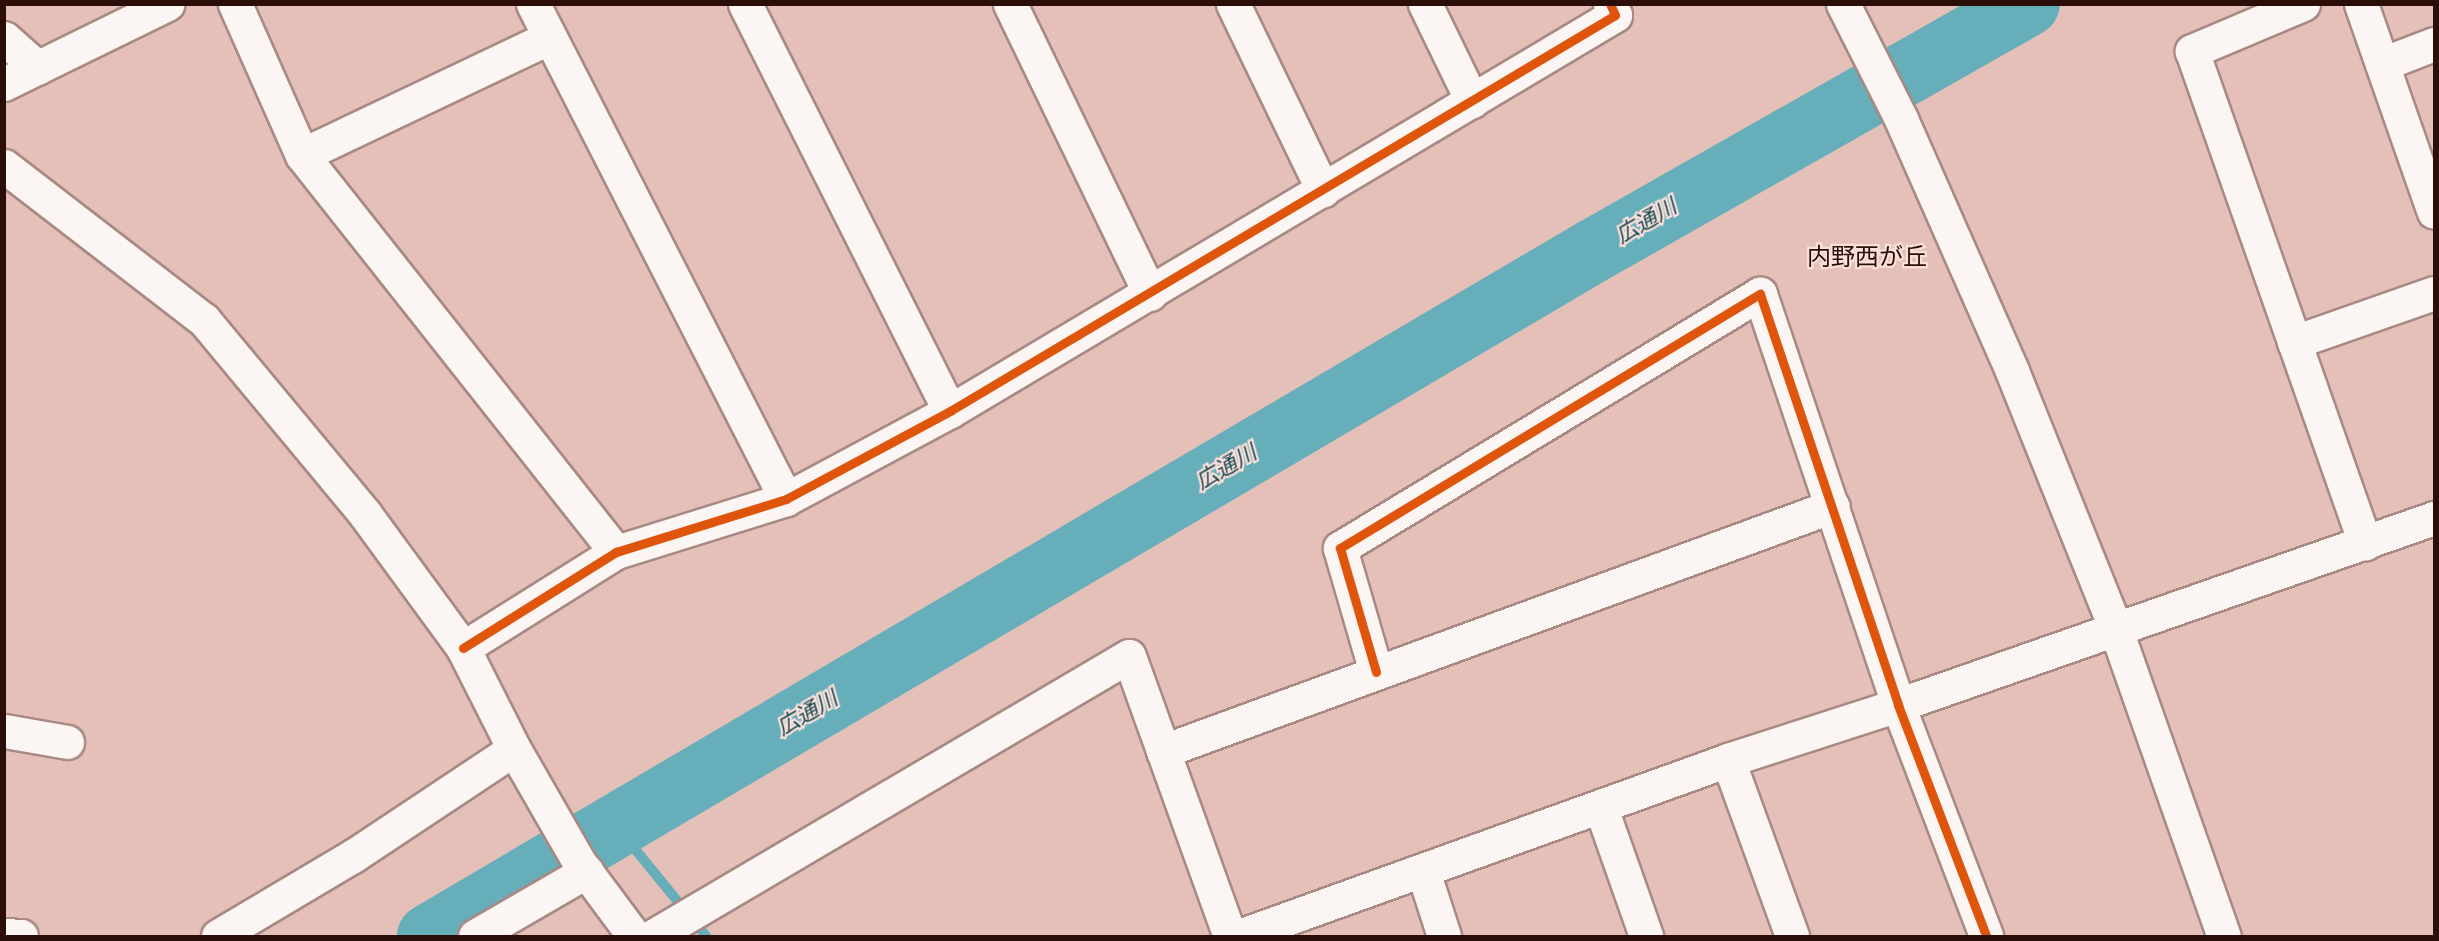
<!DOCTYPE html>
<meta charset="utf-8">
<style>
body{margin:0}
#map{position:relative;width:2439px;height:941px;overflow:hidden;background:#e4c0b8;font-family:"Fira Sans","Noto Sans JP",sans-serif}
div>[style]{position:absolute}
.stream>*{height:10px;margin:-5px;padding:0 5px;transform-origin:5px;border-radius:5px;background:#67aebb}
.river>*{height:64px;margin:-32px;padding:0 32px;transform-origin:32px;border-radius:32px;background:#67aebb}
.roads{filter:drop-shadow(2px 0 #a88a83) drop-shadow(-2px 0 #a88a83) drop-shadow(0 2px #a88a83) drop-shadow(0 -2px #a88a83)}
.minor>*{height:33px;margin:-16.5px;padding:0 16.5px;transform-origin:16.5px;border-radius:16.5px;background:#fbf6f4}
.cycleway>*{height:9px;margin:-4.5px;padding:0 4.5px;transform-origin:4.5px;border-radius:4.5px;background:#df550c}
span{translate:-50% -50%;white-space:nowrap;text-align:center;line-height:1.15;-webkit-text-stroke:4.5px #fbe0da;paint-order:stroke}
.water-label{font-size:22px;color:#194a54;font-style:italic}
.quarter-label{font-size:24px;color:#2c0e08}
.frame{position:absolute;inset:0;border:6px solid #2c0e08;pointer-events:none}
</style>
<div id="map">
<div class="stream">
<div style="left:616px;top:826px;width:142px;rotate:50.7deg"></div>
</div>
<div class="river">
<div style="left:429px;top:936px;width:1351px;rotate:-30.48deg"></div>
<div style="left:1593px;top:251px;width:500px;rotate:-29.59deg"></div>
</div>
<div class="roads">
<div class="minor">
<div style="left:235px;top:4px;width:165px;rotate:66.1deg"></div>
<div style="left:302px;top:155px;width:506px;rotate:51.66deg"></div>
<div style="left:533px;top:4px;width:556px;rotate:62.93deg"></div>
<div style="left:745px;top:4px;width:456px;rotate:63.3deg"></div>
<div style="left:1010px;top:4px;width:322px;rotate:64.2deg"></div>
<div style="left:1233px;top:4px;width:207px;rotate:64.2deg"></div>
<div style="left:1425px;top:4px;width:108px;rotate:64.1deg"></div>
<div style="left:1843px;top:4px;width:129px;rotate:63.2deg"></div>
<div style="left:1901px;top:119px;width:275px;rotate:66.2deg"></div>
<div style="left:2012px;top:371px;width:279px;rotate:68.1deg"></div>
<div style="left:2116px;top:630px;width:324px;rotate:70.6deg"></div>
<div style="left:2303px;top:4px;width:121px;rotate:157.1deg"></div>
<div style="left:2192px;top:51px;width:522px;rotate:70.63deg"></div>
<div style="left:2361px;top:4px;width:220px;rotate:70.7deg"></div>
<div style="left:4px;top:38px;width:45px;rotate:41.4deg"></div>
<div style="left:2382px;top:64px;width:56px;rotate:-21deg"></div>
<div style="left:4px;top:84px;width:182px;rotate:-26.1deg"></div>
<div style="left:302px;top:155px;width:272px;rotate:-25.4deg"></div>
<div style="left:4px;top:166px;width:252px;rotate:37.6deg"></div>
<div style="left:204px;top:320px;width:252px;rotate:50.3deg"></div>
<div style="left:365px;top:514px;width:166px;rotate:53.8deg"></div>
<div style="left:463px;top:648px;width:113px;rotate:63.2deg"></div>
<div style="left:514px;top:749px;width:130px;rotate:60.1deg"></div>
<div style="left:579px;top:862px;width:92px;rotate:53.4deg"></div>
<div style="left:2294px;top:342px;width:148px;rotate:-19.3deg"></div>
<div style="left:463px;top:648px;width:181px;rotate:-32.1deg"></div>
<div style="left:616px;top:552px;width:178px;rotate:-17.3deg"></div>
<div style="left:786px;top:499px;width:186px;rotate:-28.2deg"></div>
<div style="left:950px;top:411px;width:774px;rotate:-30.77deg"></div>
<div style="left:1615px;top:15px;width:12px;rotate:-114deg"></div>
<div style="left:1376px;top:672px;width:129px;rotate:-106.2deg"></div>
<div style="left:1340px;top:548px;width:491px;rotate:-31.2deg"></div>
<div style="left:1760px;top:294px;width:434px;rotate:71.4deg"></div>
<div style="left:1898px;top:705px;width:247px;rotate:69.1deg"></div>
<div style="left:4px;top:731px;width:64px;rotate:9.9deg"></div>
<div style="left:1163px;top:751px;width:713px;rotate:-20.09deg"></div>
<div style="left:1728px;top:760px;width:187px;rotate:70deg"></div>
<div style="left:1601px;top:808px;width:136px;rotate:70.6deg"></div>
<div style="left:1423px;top:871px;width:68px;rotate:72.1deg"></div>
<div style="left:4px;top:935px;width:17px;rotate:3deg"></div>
<div style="left:218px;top:936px;width:157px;rotate:-30.7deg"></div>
<div style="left:353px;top:856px;width:193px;rotate:-33.6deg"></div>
<div style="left:475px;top:936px;width:129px;rotate:-30.1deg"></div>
<div style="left:653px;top:936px;width:552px;rotate:-30.47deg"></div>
<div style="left:1129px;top:656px;width:298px;rotate:70.2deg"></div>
<div style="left:1239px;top:936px;width:520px;rotate:-19.79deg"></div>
<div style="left:1728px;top:760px;width:179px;rotate:-17.9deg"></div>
<div style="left:1898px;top:705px;width:568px;rotate:-19.23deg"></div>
</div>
</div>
<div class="cycleway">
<div style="left:463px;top:648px;width:181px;rotate:-32.1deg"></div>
<div style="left:616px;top:552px;width:178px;rotate:-17.3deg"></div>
<div style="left:786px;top:499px;width:186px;rotate:-28.2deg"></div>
<div style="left:950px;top:411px;width:774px;rotate:-30.77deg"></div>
<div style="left:1615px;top:15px;width:12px;rotate:-114deg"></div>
<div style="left:1376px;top:672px;width:129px;rotate:-106.2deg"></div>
<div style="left:1340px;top:548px;width:491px;rotate:-31.2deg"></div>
<div style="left:1760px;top:294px;width:434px;rotate:71.4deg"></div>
<div style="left:1898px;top:705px;width:247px;rotate:69.1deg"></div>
</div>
<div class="water-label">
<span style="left:1646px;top:221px;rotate:-30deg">広通川</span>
<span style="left:1226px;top:467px;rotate:-30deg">広通川</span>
<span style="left:807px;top:713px;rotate:-30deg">広通川</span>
</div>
<div class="quarter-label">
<span style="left:1867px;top:258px">内野西が丘</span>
</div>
<div class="frame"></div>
</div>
